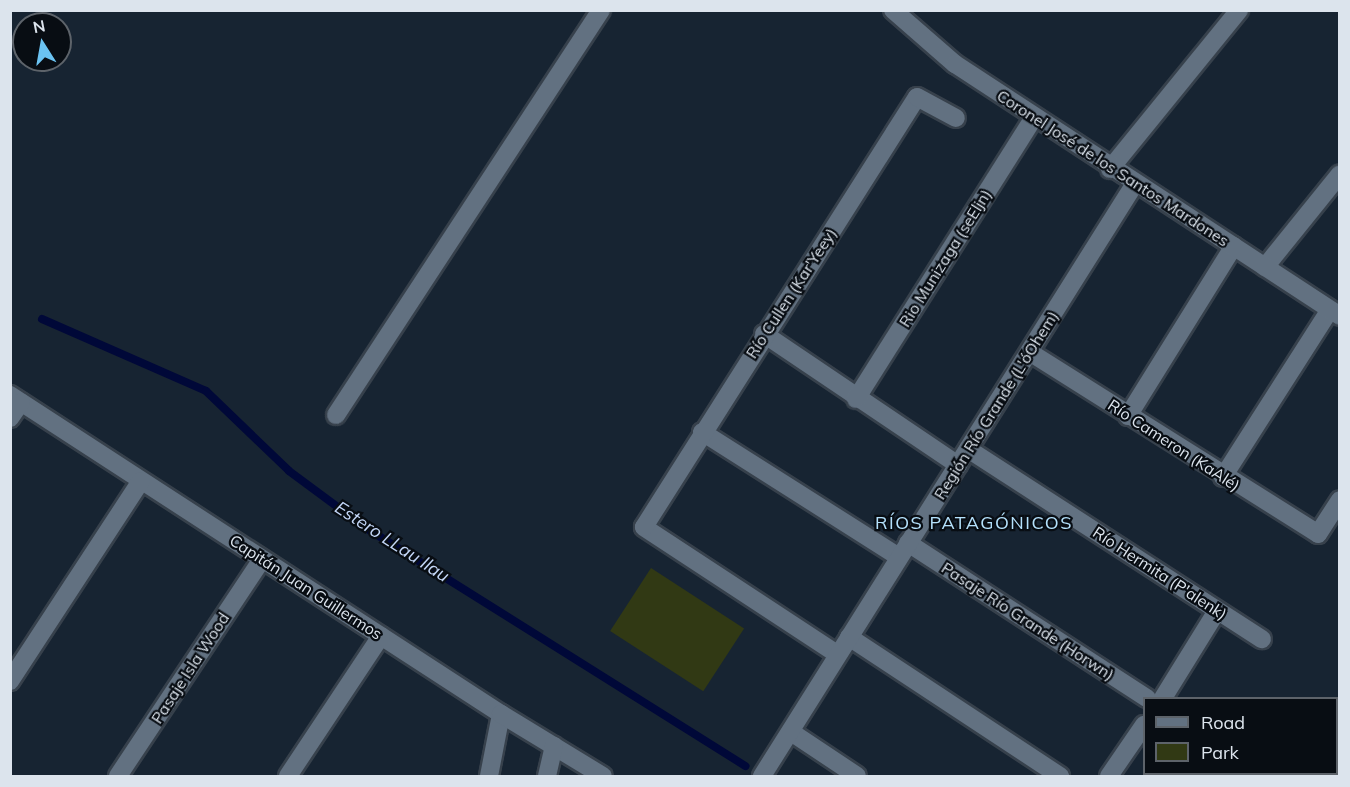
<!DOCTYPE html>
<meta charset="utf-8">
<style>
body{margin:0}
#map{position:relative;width:1350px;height:787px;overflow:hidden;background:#172432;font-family:Mulish,sans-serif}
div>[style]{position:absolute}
.green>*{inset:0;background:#313914;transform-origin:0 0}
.stream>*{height:8px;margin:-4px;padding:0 4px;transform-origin:4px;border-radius:4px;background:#000838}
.roads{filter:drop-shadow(2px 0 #37414c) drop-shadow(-2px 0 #37414c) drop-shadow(0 2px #37414c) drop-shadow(0 -2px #37414c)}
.minor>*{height:18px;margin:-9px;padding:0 9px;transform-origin:9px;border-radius:9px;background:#627181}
.tertiary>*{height:18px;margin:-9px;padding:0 9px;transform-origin:9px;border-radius:9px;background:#627181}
span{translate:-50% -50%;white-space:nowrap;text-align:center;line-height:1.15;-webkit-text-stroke:4.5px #080d13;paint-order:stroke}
.street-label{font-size:16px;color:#dce4ed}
.neighbourhood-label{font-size:18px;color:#b5e2fd;letter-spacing:1.5px}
.water-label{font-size:18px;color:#c4d7f8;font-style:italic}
.frame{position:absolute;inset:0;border:12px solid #dce4ed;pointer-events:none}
.legend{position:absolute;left:1143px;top:697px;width:195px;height:78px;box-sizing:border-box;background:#080d13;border:2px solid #5d636a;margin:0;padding:8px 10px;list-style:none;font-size:18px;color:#dce4ed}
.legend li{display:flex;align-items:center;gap:12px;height:30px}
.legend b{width:30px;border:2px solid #5d636a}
.north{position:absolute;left:12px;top:12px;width:60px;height:60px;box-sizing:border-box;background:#080d13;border:2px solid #5d636a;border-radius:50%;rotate:349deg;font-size:16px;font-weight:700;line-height:24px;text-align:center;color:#dce4ed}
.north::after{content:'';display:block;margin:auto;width:21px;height:27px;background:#6bc3f2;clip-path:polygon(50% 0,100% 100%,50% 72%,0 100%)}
</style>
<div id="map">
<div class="green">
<div style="left:651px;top:568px;width:111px;height:75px;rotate:33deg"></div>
</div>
<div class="stream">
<div style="left:42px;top:319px;width:179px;rotate:23.7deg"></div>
<div style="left:206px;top:391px;width:115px;rotate:43.9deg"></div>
<div style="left:289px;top:471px;width:96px;rotate:36.5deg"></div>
<div style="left:366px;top:528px;width:448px;rotate:32.1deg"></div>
<div style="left:1339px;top:776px;width:1px"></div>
</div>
<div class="roads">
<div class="minor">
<div style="left:1110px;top:169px;width:205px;rotate:-50.9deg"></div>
<div style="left:1265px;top:267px;width:119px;rotate:-51.1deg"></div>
<div style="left:764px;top:334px;width:234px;rotate:34deg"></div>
<div style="left:1031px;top:353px;width:339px;rotate:32.2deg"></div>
<div style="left:1318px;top:534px;width:40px;rotate:-57.1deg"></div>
<div style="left:10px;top:395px;width:586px;rotate:33.01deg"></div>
<div style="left:856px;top:399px;width:333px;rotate:-57.7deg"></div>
<div style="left:336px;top:415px;width:484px;rotate:-56.8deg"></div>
<div style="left:1128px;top:416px;width:200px;rotate:-58.1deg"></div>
<div style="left:10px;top:418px;width:19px;rotate:-55deg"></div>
<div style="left:702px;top:432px;width:233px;rotate:32.4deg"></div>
<div style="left:968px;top:449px;width:350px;rotate:32.9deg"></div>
<div style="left:1223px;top:477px;width:198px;rotate:-57.4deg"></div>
<div style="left:908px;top:543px;width:285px;rotate:33deg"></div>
<div style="left:849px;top:637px;width:253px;rotate:33.4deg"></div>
<div style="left:837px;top:654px;width:231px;rotate:-146.7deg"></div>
<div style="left:644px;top:527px;width:509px;rotate:-57.59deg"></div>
<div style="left:917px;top:97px;width:44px;rotate:28.3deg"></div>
<div style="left:10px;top:681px;width:239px;rotate:-56.8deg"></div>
<div style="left:1163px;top:698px;width:102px;rotate:-58.2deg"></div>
<div style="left:791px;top:732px;width:79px;rotate:33.7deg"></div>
<div style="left:118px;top:776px;width:260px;rotate:-56.4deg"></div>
<div style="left:288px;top:776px;width:168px;rotate:-56.4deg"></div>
<div style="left:762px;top:776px;width:698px;rotate:-57.81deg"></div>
<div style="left:1109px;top:776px;width:62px;rotate:-55.5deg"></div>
</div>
<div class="tertiary">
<div style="left:893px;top:10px;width:82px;rotate:41.1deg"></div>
<div style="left:955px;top:64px;width:460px;rotate:33.2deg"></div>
<div style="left:489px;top:776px;width:63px;rotate:-79deg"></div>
<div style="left:501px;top:714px;width:119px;rotate:31.3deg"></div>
<div style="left:547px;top:776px;width:31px;rotate:-77deg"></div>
</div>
</div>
<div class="street-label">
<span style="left:1113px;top:168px;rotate:33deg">Coronel José de los Santos Mardones</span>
<span style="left:945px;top:258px;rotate:-58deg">Rio Munizaga (seEljn)</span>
<span style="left:791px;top:293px;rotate:-57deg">Río Cullen (Kar'Yeey)</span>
<span style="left:996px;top:405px;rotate:-58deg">Región Río Grande (L'óOhem)</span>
<span style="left:1174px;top:445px;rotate:33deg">Río Cameron (KaAlé)</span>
<span style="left:1160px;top:573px;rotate:33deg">Río Hermita (P'alenk)</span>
<span style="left:306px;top:587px;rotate:33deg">Capitán Juan Guillermos</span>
<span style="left:1028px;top:621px;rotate:33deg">Pasaje Río Grande (Horwn)</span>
<span style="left:190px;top:668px;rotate:-57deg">Pasaje Isla Wood</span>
</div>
<div class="neighbourhood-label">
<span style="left:974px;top:523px">RÍOS PATAGÓNICOS</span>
</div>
<div class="water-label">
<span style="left:392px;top:542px;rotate:33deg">Estero LLau llau</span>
</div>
<div class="frame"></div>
<ul class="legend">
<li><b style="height:8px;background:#627181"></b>Road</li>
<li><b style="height:16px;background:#313914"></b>Park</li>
</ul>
<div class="north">N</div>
</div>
